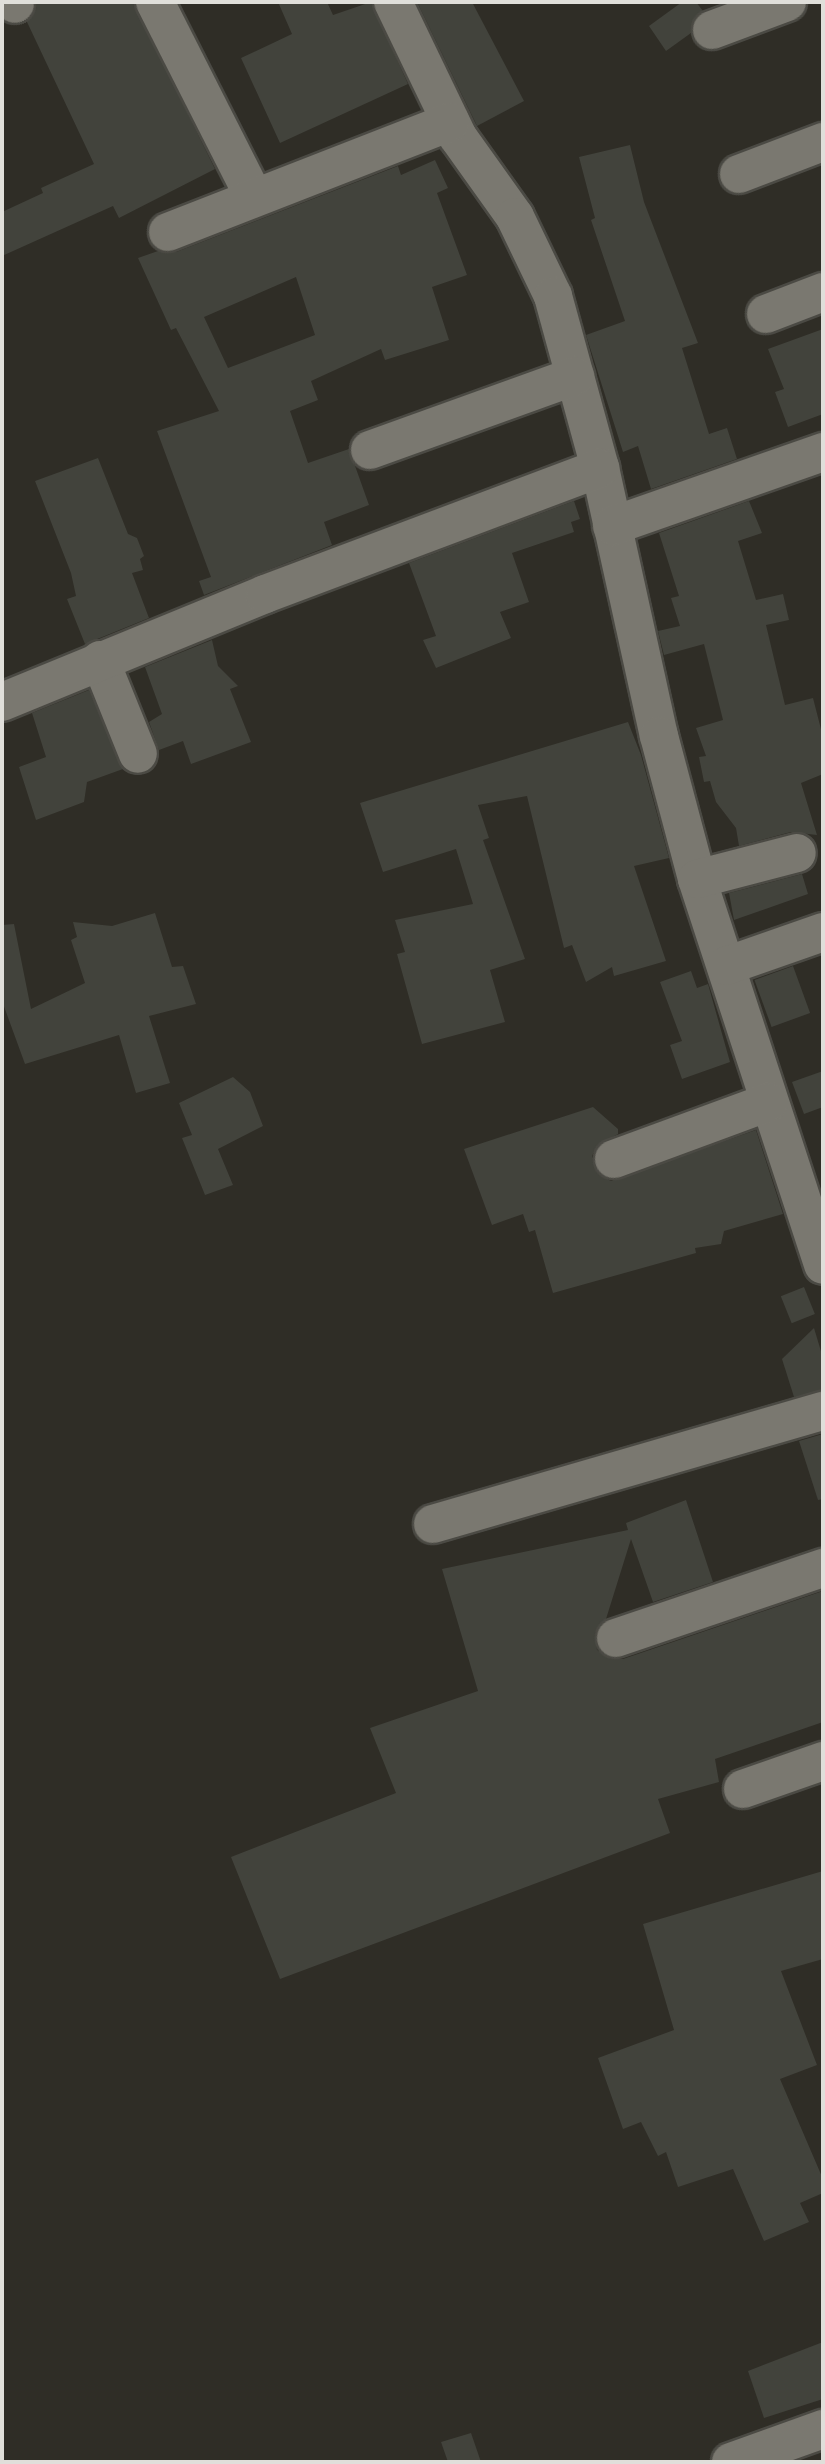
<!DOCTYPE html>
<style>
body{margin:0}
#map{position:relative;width:825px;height:2464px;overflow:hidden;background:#2f2d26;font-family:Poppins,sans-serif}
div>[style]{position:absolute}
.building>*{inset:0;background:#42433c;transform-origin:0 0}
.roads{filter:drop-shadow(2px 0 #4b4a44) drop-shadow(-2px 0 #4b4a44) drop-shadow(0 2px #4b4a44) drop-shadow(0 -2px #4b4a44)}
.minor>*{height:38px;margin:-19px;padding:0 19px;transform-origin:19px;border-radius:19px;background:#7a7870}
span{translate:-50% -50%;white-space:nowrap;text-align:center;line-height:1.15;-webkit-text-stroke:5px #25231c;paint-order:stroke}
.frame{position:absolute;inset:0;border:4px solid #e0dfda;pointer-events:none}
</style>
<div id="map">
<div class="building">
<div style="clip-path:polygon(36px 2px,133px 2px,215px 169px,119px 218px,113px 206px,2px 256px,2px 212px,43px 193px,41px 188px,94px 164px,27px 22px)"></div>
<div style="clip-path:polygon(278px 2px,327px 2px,333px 15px,371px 2px,408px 84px,280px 143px,241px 58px,292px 34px)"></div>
<div style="clip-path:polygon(417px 2px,472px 2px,524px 101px,477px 126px)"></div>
<div style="clip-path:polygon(682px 2px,696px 2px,703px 11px,695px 17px,691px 33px,666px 51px,649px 26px)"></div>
<div style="clip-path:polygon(630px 145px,644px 202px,698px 343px,682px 348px,709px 434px,727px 428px,737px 459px,651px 489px,638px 446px,623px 452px,586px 335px,625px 321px,591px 220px,595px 218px,579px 157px)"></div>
<div style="clip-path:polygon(evenodd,435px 160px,448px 188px,437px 193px,467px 275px,432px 287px,449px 340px,385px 360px,381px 349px,311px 381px,318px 400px,290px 411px,308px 463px,349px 449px,369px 505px,324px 522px,332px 545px,204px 595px,199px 581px,211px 577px,157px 431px,219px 411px,176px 328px,171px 330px,138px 258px,158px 251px,176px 252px,398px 166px,401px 175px,435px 160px,296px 277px,315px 335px,228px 368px,204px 317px,296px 277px)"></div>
<div style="clip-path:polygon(823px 329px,823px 414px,788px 427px,775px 392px,784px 389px,768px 349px)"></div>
<div style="clip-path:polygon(98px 458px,128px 534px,137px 538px,144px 556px,140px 559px,143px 570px,132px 573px,149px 618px,85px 644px,67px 599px,76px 596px,71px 573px,35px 481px)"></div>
<div style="clip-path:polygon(574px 501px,580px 519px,571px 522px,574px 532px,512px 553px,529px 602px,500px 612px,511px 638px,436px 668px,423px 640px,436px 636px,409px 563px)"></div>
<div style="clip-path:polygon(749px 501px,762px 533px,738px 541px,756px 600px,783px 594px,789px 620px,766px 625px,785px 705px,813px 698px,823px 737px,823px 774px,801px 783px,817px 835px,791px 832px,739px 846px,736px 828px,716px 802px,710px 781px,704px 782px,699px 757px,706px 756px,696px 728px,723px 720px,704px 644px,664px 655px,658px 631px,680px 626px,671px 598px,679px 596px,659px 533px)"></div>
<div style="clip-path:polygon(212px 640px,218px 666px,238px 686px,230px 689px,251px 742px,191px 764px,183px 741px,159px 750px,149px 722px,162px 714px,145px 667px)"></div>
<div style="clip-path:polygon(89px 690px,123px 769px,87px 782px,84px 802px,36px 820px,19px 767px,46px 757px,32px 713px)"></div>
<div style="clip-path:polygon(628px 722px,641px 755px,669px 858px,634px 866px,666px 961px,614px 976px,612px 967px,586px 982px,572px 945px,564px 948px,527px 796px,478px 805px,489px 838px,483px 840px,525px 959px,490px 970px,505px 1022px,422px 1044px,397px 954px,405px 952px,395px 920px,473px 904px,456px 849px,383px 872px,360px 803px)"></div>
<div style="clip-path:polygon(802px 874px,808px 894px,734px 920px,729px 893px)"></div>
<div style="clip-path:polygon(155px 913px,172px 967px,183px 966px,196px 1004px,149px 1016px,170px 1083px,136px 1093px,119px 1035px,25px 1064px,2px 1001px,2px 925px,14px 924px,31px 1009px,85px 983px,71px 940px,77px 937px,73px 922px,112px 926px)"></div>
<div style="left:793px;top:966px;width:50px;height:41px;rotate:70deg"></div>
<div style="clip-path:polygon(691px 971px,697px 988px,708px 984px,730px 1062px,682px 1079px,670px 1045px,682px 1041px,660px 982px)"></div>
<div style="clip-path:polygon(823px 1071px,823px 1107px,804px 1114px,792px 1082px)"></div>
<div style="clip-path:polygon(233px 1077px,250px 1092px,263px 1126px,218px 1149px,233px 1185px,205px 1195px,182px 1138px,192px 1135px,179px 1103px)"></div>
<div style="clip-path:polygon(593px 1107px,618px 1129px,618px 1134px,598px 1145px,592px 1156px,600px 1175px,611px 1181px,756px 1130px,783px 1214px,724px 1231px,721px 1244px,695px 1248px,696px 1253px,553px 1293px,535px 1230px,529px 1232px,523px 1214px,492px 1225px,464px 1149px)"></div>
<div style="left:804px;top:1287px;width:29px;height:25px;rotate:68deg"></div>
<div style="clip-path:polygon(814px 1328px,823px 1358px,823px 1390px,794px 1397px,782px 1359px)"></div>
<div style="clip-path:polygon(823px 1434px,823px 1499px,818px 1500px,799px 1441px)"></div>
<div style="clip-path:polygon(686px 1500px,713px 1582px,653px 1602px,631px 1539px,606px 1619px,595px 1633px,597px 1650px,611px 1659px,623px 1659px,823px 1591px,823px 1722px,715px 1759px,719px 1782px,658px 1799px,670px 1833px,280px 1979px,231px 1857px,396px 1793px,370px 1728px,478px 1691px,442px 1569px,628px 1530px,626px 1523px)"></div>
<div style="clip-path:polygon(823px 1871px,823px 1959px,781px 1971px,817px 2065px,780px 2079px,823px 2179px,823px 2193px,800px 2203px,809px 2222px,764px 2241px,733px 2169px,678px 2187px,666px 2152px,658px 2156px,641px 2122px,623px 2129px,598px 2058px,674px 2030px,643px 1924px)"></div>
<div style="clip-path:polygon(823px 2342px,823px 2399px,764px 2418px,748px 2371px)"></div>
<div style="clip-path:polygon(471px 2433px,481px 2462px,448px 2462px,441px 2442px)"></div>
</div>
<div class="roads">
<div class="minor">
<div style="left:14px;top:2px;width:2px;rotate:63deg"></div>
<div style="left:155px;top:2px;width:219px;rotate:63.1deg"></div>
<div style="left:393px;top:2px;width:150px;rotate:64.3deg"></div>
<div style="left:458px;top:137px;width:98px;rotate:54.5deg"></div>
<div style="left:515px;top:217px;width:88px;rotate:64.3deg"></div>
<div style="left:553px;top:296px;width:178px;rotate:74.7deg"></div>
<div style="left:600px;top:468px;width:274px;rotate:77.6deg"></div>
<div style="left:659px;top:736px;width:148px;rotate:75.1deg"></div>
<div style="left:697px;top:879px;width:406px;rotate:71.9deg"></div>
<div style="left:712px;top:30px;width:80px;rotate:-20.5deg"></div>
<div style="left:739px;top:174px;width:90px;rotate:-20.9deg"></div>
<div style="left:168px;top:232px;width:303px;rotate:-21.3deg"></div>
<div style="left:766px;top:314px;width:61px;rotate:-21.1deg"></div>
<div style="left:370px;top:450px;width:218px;rotate:-19.8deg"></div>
<div style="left:612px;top:526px;width:224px;rotate:-19.3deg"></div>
<div style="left:100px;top:660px;width:101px;rotate:68deg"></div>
<div style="left:2px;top:702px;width:284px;rotate:-22.3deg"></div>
<div style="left:265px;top:594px;width:358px;rotate:-20.6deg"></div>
<div style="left:697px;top:879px;width:103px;rotate:-14.6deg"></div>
<div style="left:726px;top:966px;width:103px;rotate:-19.3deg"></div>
<div style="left:614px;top:1159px;width:165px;rotate:-20.2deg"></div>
<div style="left:433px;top:1524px;width:406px;rotate:-16.2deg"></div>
<div style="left:616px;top:1638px;width:219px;rotate:-18.7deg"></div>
<div style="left:743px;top:1789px;width:85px;rotate:-19.3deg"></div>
<div style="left:731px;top:2462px;width:98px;rotate:-19.7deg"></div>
</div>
</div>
<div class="frame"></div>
</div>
